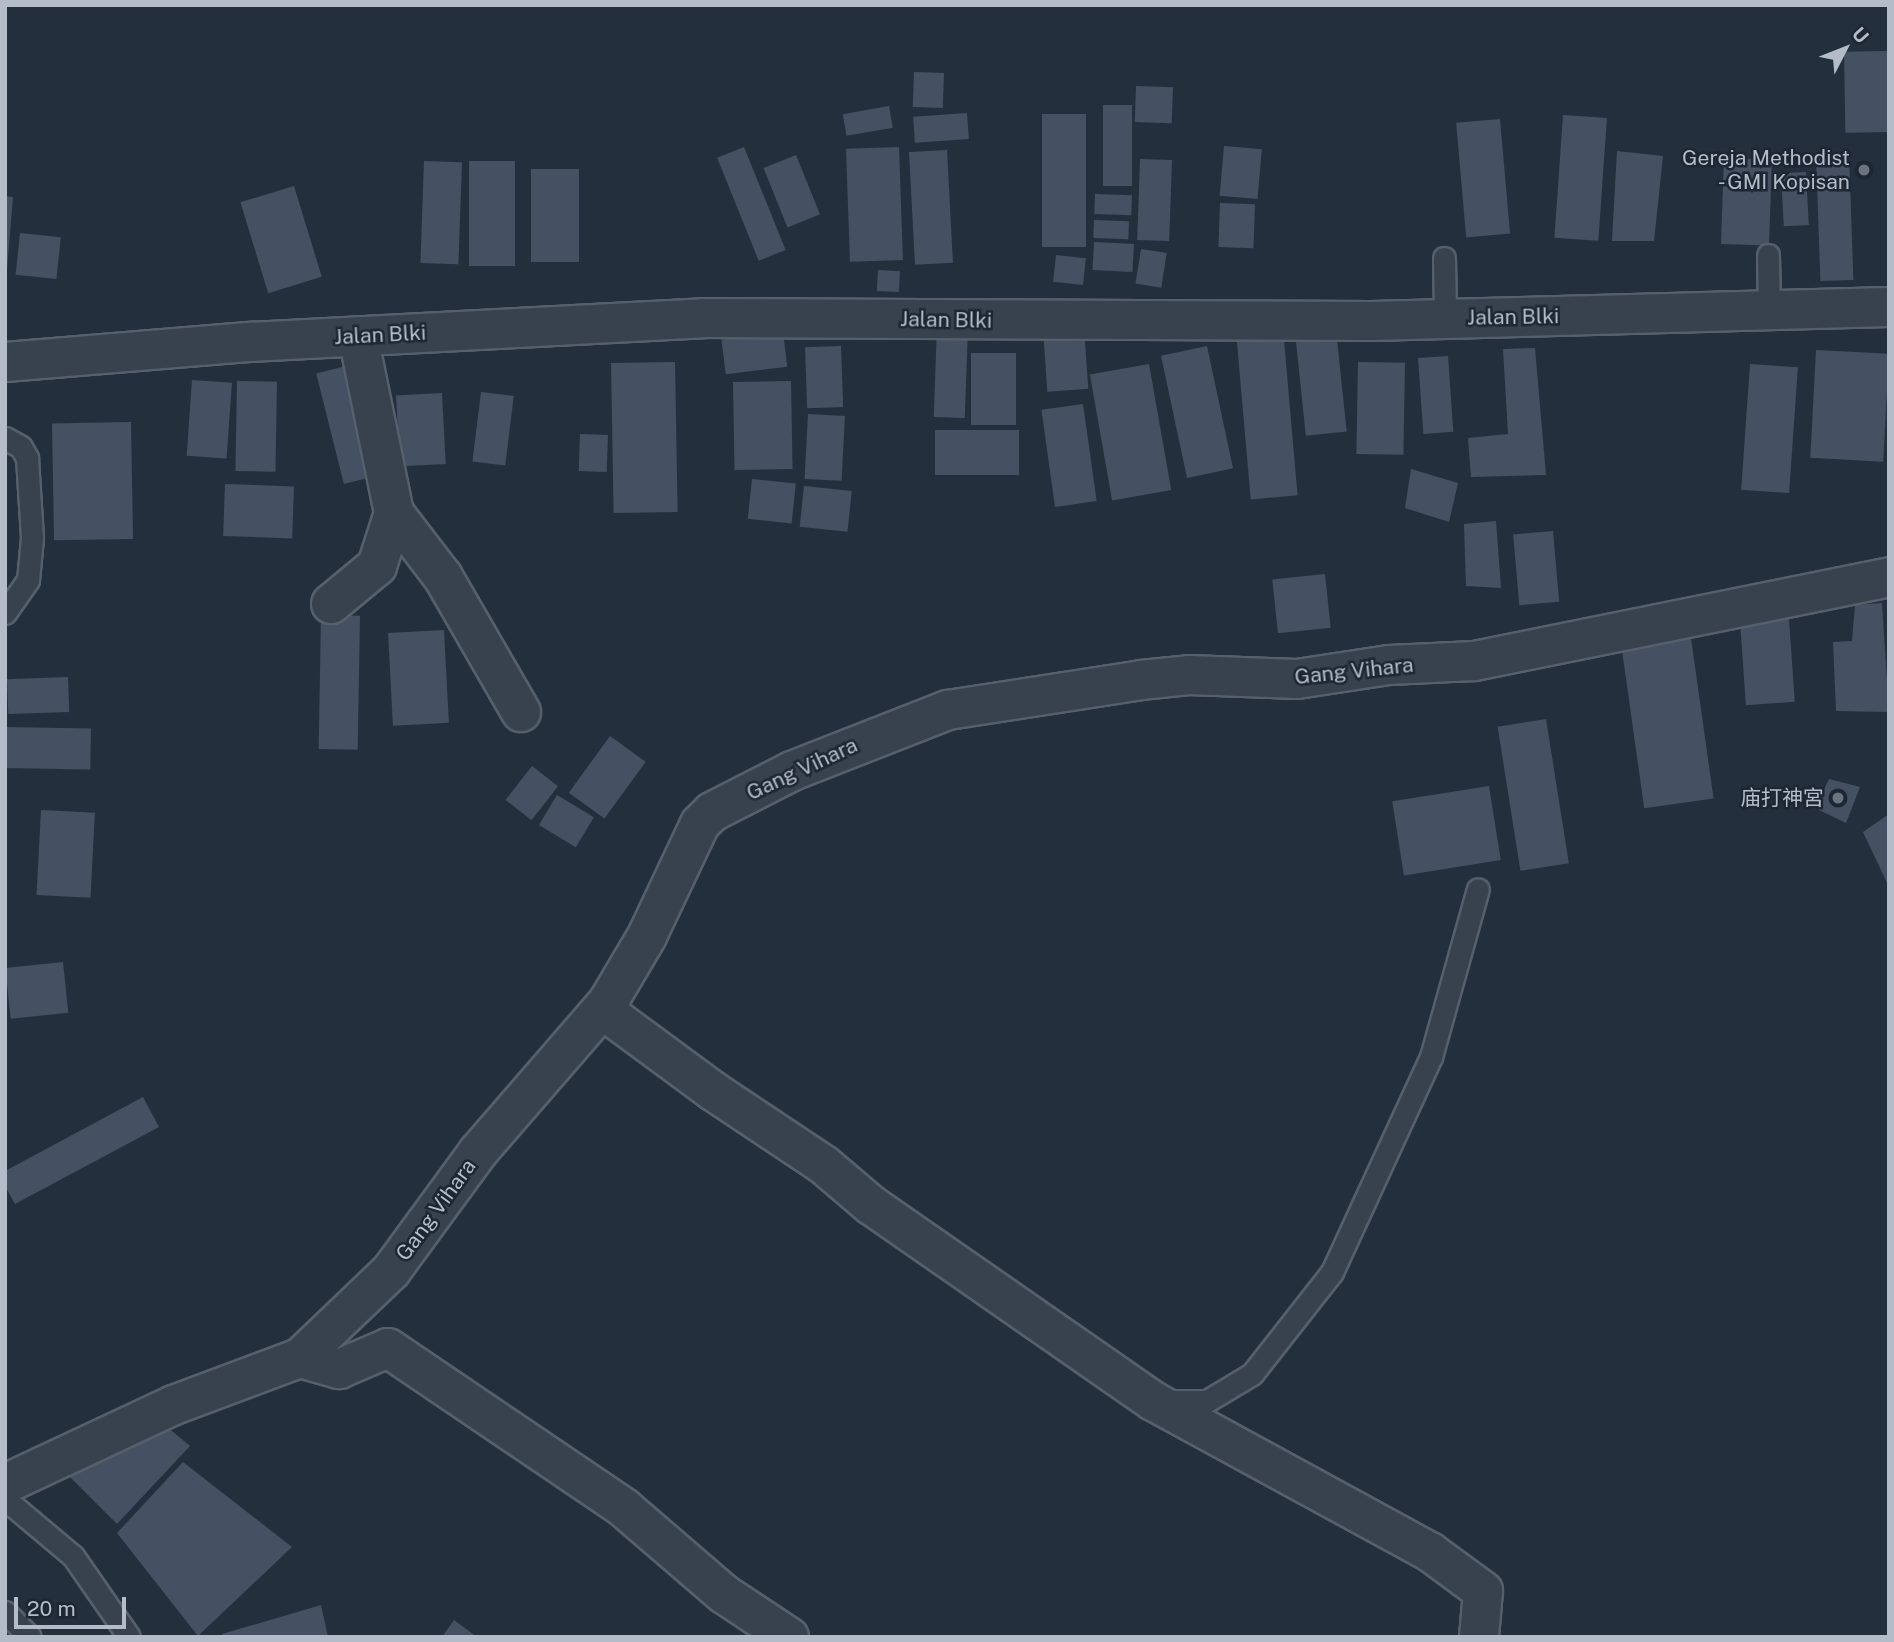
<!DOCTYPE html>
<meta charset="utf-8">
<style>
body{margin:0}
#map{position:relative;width:1894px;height:1642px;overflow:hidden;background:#242f3e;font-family:"Public Sans","Noto Sans SC",sans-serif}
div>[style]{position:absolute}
.building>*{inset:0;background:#455162;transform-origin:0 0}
.roads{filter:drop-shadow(2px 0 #565f6c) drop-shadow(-2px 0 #565f6c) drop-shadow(0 2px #565f6c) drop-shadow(0 -2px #565f6c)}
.lane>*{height:21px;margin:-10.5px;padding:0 10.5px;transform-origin:10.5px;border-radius:10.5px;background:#38414e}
.street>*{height:38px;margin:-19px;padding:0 19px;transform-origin:19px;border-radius:19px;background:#38414e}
.dots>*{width:19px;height:19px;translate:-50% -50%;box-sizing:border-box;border:4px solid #1d2633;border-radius:50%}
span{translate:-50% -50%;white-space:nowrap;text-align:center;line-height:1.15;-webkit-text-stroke:5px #1d2633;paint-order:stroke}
.poi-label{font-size:21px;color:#b4bcc9}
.right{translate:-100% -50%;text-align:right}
.street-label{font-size:21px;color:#b4bcc9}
.frame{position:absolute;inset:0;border:7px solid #b4bcc9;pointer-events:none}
.north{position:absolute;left:1810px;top:14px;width:70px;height:70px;-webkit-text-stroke:5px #1d2633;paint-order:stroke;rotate:48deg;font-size:19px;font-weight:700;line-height:28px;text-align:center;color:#b4bcc9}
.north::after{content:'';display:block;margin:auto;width:24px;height:32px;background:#b4bcc9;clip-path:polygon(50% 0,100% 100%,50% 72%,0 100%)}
.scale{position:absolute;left:14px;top:1597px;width:112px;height:32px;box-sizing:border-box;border:4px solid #b4bcc9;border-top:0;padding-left:9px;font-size:21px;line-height:24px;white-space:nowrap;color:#b4bcc9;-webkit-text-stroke:5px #1d2633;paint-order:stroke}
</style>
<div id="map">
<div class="building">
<div style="left:1887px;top:51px;width:81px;height:43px;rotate:89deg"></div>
<div style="left:914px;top:72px;width:30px;height:35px;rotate:2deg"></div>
<div style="left:1136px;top:86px;width:37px;height:36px;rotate:2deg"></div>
<div style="left:1103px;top:105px;width:29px;height:81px"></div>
<div style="left:889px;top:106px;width:22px;height:47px;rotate:80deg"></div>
<div style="left:967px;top:113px;width:26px;height:54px;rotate:86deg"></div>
<div style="left:1042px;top:114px;width:44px;height:133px"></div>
<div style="left:1563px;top:115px;width:44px;height:123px;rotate:4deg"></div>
<div style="left:1500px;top:119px;width:115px;height:44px;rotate:85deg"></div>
<div style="left:1224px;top:146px;width:38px;height:50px;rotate:5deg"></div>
<div style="left:744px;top:147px;width:111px;height:29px;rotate:68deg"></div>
<div style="left:899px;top:147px;width:113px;height:53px;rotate:88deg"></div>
<div style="left:947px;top:150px;width:113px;height:38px;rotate:87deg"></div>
<div style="clip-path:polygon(1617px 151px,1663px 156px,1654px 241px,1612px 241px)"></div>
<div style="left:1849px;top:154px;width:126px;height:33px;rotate:88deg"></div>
<div style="left:796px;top:155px;width:64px;height:35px;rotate:68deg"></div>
<div style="left:1724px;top:158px;width:48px;height:86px;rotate:2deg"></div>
<div style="left:1140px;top:159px;width:32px;height:81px;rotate:2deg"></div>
<div style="left:424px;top:161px;width:38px;height:102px;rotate:2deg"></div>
<div style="left:469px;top:161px;width:46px;height:105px"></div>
<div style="left:531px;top:169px;width:48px;height:93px"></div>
<div style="left:1806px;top:172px;width:53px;height:25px;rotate:87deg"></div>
<div style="left:294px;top:186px;width:95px;height:56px;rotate:73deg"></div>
<div style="left:1095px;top:194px;width:37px;height:20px;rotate:2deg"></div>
<div style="clip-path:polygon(5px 196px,13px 197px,7px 270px,5px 270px)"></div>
<div style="left:1220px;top:203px;width:35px;height:44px;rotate:2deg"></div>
<div style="left:1094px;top:220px;width:35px;height:18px;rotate:2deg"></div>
<div style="left:20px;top:233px;width:41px;height:42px;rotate:6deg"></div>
<div style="left:1094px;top:242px;width:40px;height:28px;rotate:3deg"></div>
<div style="left:1141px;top:249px;width:26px;height:35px;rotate:9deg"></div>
<div style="left:1056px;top:255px;width:30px;height:27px;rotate:6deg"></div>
<div style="left:878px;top:270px;width:22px;height:21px;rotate:3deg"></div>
<div style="left:937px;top:326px;width:31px;height:91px;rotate:2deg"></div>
<div style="left:1084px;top:328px;width:61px;height:41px;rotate:86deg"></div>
<div style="left:1283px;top:329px;width:167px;height:47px;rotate:85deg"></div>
<div style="left:1336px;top:330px;width:102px;height:41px;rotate:84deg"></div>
<div style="left:783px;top:332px;width:35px;height:62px;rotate:83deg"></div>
<div style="left:841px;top:346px;width:61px;height:36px;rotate:88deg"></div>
<div style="left:1207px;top:346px;width:125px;height:47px;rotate:78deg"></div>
<div style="clip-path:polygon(1535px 348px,1546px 475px,1471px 477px,1468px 438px,1508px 434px,1503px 349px)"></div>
<div style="left:1816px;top:350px;width:73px;height:108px;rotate:3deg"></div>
<div style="left:971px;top:353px;width:45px;height:72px"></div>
<div style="left:1448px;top:356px;width:76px;height:30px;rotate:86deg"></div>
<div style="left:675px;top:362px;width:150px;height:64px;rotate:89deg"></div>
<div style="left:1358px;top:362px;width:47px;height:92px;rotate:1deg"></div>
<div style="left:358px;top:363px;width:114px;height:43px;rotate:76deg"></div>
<div style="left:1149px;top:364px;width:128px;height:60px;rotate:80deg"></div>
<div style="left:1750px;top:364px;width:48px;height:126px;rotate:4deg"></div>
<div style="left:192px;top:380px;width:40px;height:76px;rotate:4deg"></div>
<div style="left:237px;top:381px;width:40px;height:90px;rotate:1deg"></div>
<div style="left:791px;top:381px;width:88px;height:58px;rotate:89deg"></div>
<div style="left:481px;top:392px;width:33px;height:70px;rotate:7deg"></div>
<div style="left:442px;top:393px;width:71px;height:46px;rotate:87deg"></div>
<div style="left:1083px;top:404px;width:98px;height:42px;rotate:82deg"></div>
<div style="left:808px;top:414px;width:37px;height:65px;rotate:3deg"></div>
<div style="left:131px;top:422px;width:117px;height:79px;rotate:89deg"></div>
<div style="left:935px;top:430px;width:84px;height:45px"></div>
<div style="left:580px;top:434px;width:28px;height:37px;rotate:2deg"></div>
<div style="clip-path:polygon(1411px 469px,1458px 483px,1449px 522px,1405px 508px)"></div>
<div style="left:752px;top:479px;width:44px;height:40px;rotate:6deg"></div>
<div style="left:225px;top:484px;width:69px;height:52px;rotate:2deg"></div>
<div style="left:804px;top:486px;width:48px;height:41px;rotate:6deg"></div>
<div style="clip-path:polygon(1496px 521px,1501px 588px,1466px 586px,1464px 524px)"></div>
<div style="left:1553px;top:531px;width:71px;height:40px;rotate:85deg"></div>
<div style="left:1325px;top:574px;width:54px;height:53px;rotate:84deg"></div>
<div style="clip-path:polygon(1882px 603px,1889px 712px,1836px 711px,1833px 642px,1852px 641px,1855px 605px)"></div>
<div style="left:321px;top:615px;width:39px;height:134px;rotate:1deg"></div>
<div style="left:1789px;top:619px;width:83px;height:49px;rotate:86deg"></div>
<div style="left:444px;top:630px;width:93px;height:56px;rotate:87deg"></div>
<div style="left:1691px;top:638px;width:162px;height:70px;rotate:82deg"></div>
<div style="left:68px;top:677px;width:35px;height:61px;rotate:88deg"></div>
<div style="left:1546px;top:719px;width:146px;height:49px;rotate:81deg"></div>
<div style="left:5px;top:727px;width:86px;height:41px;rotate:1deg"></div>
<div style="left:610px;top:736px;width:44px;height:70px;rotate:36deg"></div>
<div style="left:532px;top:766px;width:33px;height:43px;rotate:38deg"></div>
<div style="clip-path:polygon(1829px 779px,1860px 787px,1846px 823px,1815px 808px)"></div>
<div style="left:1489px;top:786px;width:75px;height:98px;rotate:81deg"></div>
<div style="left:557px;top:795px;width:43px;height:35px;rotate:31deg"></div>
<div style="left:41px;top:810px;width:54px;height:85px;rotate:3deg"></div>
<div style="clip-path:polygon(1889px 814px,1889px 887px,1863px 832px)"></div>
<div style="left:63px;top:962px;width:51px;height:58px;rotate:84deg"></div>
<div style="clip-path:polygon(143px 1097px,159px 1127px,15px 1204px,5px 1186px,5px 1171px)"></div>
<div style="clip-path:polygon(160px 1421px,190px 1446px,117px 1524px,64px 1471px)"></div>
<div style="clip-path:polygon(183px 1462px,292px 1547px,198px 1636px,117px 1533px)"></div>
<div style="clip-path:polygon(321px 1605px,328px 1637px,223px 1637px,222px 1634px)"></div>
<div style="clip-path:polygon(454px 1620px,477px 1637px,442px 1637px)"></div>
</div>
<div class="roads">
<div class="lane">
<div style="left:1768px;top:255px;width:57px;rotate:89deg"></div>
<div style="left:1444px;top:258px;width:60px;rotate:89deg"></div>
<div style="left:5px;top:438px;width:18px;rotate:29deg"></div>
<div style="left:21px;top:447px;width:13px;rotate:61deg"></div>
<div style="left:27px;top:458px;width:80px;rotate:86.4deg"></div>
<div style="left:32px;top:538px;width:42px;rotate:95.4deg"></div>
<div style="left:28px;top:580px;width:40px;rotate:124.9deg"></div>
<div style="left:1166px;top:1401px;width:41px"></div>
<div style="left:1207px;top:1401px;width:52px;rotate:-31deg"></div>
<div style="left:1252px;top:1374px;width:130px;rotate:-51.9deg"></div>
<div style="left:1332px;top:1272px;width:237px;rotate:-65.3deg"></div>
<div style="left:1431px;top:1057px;width:174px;rotate:-74.4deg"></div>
<div style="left:5px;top:1499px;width:89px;rotate:40deg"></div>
<div style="left:73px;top:1556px;width:98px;rotate:55.3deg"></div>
<div style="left:5px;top:1612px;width:35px;rotate:45deg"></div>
</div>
<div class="street">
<div style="left:358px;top:336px;width:181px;rotate:78.5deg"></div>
<div style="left:394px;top:513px;width:81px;rotate:52.6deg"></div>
<div style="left:443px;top:577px;width:156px;rotate:60deg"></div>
<div style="left:5px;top:362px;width:246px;rotate:-4.7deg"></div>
<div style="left:250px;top:342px;width:454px;rotate:-3deg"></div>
<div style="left:703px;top:318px;width:669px;rotate:0.26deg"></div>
<div style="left:1372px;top:321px;width:517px;rotate:-1.55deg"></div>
<div style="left:331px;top:604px;width:60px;rotate:-39.6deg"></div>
<div style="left:377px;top:566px;width:56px;rotate:-72.2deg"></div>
<div style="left:608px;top:1002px;width:17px;rotate:69deg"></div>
<div style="left:614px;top:1018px;width:123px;rotate:36.4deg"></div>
<div style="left:713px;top:1091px;width:133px;rotate:33.7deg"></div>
<div style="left:824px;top:1165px;width:62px;rotate:40.4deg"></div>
<div style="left:871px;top:1205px;width:343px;rotate:34.8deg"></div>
<div style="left:1153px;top:1401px;width:315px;rotate:28.6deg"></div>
<div style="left:1430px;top:1552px;width:66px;rotate:36.3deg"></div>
<div style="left:1483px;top:1591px;width:46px;rotate:95deg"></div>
<div style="left:300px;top:1358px;width:41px;rotate:15.8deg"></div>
<div style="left:339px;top:1369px;width:53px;rotate:-23.2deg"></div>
<div style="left:388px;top:1348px;width:285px;rotate:34.1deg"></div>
<div style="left:624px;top:1508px;width:132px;rotate:40.7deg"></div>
<div style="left:724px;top:1594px;width:78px;rotate:33.5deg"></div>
<div style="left:5px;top:1484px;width:187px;rotate:-25.1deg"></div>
<div style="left:174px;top:1405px;width:134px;rotate:-20.5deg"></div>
<div style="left:300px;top:1358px;width:126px;rotate:-43.7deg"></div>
<div style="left:391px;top:1271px;width:147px;rotate:-53.8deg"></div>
<div style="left:478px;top:1152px;width:198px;rotate:-49.1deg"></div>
<div style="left:608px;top:1002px;width:77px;rotate:-59.4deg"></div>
<div style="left:647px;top:936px;width:124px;rotate:-64.7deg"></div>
<div style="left:700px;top:824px;width:17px;rotate:-45deg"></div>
<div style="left:712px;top:812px;width:90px;rotate:-27.1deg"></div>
<div style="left:792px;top:771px;width:168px;rotate:-21.4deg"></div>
<div style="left:948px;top:710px;width:195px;rotate:-8.8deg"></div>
<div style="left:1141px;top:680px;width:48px;rotate:-5.9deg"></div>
<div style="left:1189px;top:675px;width:108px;rotate:2.1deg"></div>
<div style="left:1297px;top:679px;width:93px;rotate:-8.7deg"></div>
<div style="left:1389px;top:665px;width:85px;rotate:-2.7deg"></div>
<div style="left:1474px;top:661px;width:423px;rotate:-11.4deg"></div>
</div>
</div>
<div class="dots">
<div style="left:1864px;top:170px;background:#6b7280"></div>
<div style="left:1838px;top:798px;background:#6b7280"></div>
</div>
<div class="poi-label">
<span class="right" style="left:1850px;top:170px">Gereja Methodist<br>- GMI Kopisan</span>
<span class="right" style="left:1824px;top:798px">庙打神宮</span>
</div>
<div class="street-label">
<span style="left:1513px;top:317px;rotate:-1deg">Jalan Blki</span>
<span style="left:946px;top:320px;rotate:1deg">Jalan Blki</span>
<span style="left:380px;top:335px;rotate:-3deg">Jalan Blki</span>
<span style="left:1354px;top:671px;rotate:-6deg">Gang Vihara</span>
<span style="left:802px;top:769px;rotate:-25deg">Gang Vihara</span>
<span style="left:436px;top:1210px;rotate:-54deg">Gang Vihara</span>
</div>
<div class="frame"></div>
<div class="north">U</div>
<div class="scale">20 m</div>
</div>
